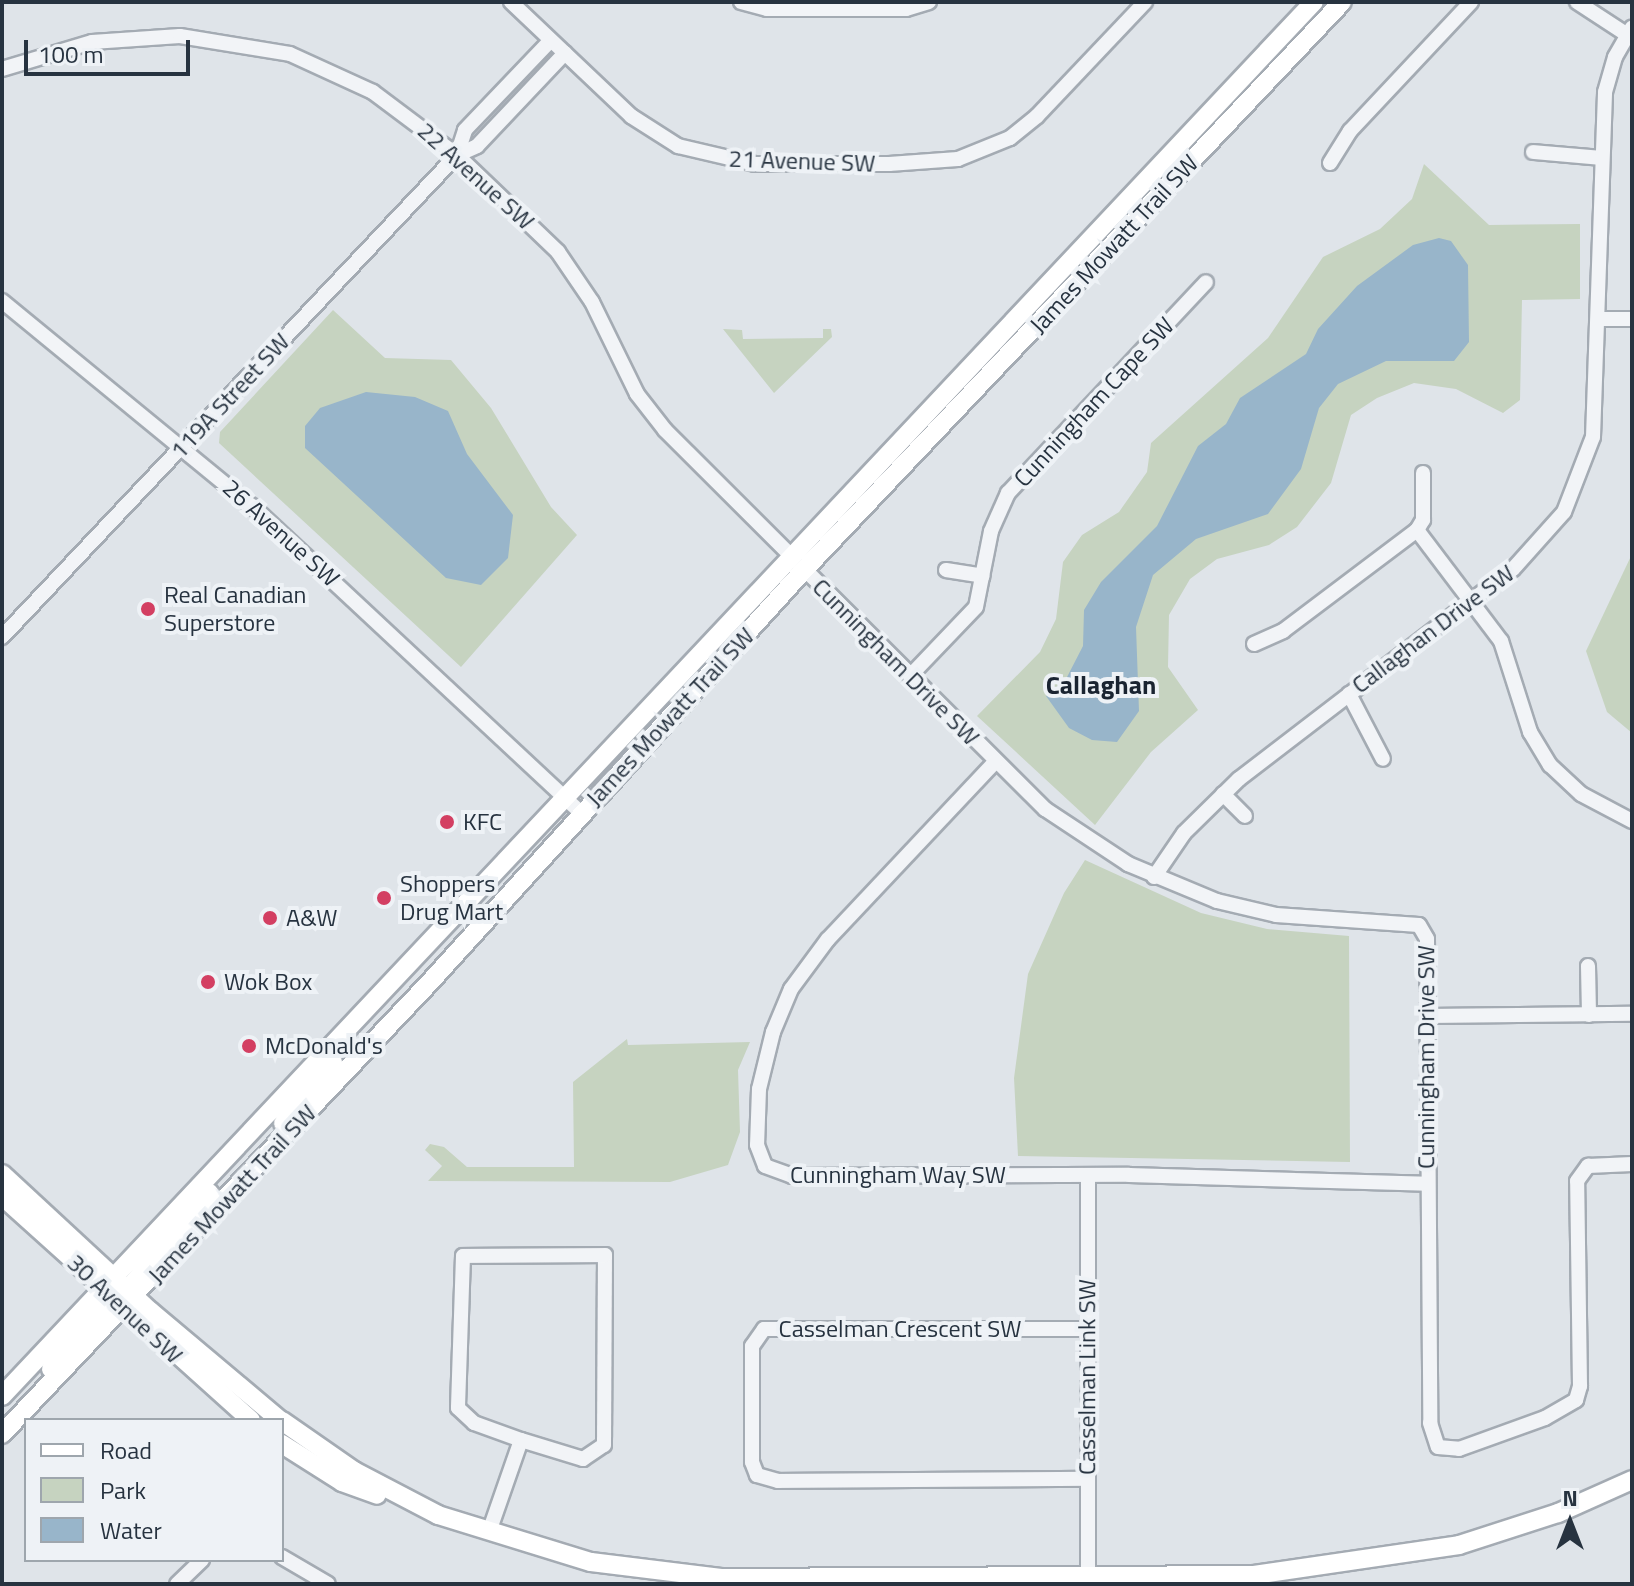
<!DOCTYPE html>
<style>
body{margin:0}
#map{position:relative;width:1634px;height:1586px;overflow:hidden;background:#dfe4e9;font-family:"Titillium Web",sans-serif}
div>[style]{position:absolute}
.green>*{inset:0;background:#c6d3c0}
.water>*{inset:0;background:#98b5ca}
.roads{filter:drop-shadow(2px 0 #a4abb3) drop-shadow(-2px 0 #a4abb3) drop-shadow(0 2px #a4abb3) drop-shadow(0 -2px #a4abb3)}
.minor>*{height:14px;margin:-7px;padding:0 7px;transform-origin:7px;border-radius:7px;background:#f2f4f7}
.major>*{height:18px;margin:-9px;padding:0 9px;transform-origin:9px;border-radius:9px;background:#fff}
.dots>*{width:22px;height:22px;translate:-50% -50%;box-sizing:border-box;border:4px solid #eef2f6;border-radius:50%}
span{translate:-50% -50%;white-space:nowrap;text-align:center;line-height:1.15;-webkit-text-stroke:8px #eef2f6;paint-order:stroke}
.street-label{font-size:24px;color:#273340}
.poi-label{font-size:24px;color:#273340}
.left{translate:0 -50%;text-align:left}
.neighbourhood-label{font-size:26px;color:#1a2431;font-weight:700}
.frame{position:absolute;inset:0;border:4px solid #273340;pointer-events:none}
.legend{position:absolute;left:24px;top:1418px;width:260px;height:144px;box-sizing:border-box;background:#eef2f6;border:2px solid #9ea6ad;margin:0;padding:10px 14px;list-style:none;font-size:24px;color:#273340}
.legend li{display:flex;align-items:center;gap:16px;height:40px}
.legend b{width:40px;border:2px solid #9ea6ad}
.north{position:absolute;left:1530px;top:1482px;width:80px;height:80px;-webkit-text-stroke:6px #eef2f6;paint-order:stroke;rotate:0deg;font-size:22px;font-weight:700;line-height:32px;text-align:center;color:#273340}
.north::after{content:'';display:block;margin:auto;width:28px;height:36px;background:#273340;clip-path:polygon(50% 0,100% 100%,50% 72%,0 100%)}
.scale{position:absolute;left:24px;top:40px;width:166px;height:36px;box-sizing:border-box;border:4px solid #273340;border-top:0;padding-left:10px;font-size:24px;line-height:28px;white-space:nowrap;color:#273340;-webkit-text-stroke:6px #eef2f6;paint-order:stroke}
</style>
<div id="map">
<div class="green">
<div style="clip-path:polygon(1424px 164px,1489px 225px,1580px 224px,1580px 299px,1522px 300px,1520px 400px,1503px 413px,1456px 389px,1414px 383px,1377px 398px,1351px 415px,1331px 483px,1297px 527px,1269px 545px,1217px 559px,1190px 579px,1169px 615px,1168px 667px,1198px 710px,1151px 752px,1095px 825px,977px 716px,1040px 652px,1056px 619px,1063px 562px,1082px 535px,1119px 512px,1147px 472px,1151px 443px,1268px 338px,1323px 257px,1380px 229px,1412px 199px)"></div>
<div style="clip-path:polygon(333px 310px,385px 358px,451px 360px,491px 408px,551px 507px,577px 535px,461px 667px,219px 443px,220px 432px)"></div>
<div style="clip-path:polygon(723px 329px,742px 330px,743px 339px,823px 338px,823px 329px,831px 329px,832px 337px,774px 393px)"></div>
<div style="clip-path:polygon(1632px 554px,1632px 733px,1607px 712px,1586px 651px)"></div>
<div style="clip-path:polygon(1085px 860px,1201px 913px,1267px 929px,1349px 936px,1350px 1162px,1018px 1156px,1014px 1078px,1028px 974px,1064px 893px)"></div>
<div style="clip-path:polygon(627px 1039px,628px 1045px,750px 1042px,738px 1070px,740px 1132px,728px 1165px,670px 1182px,428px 1181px,442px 1166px,425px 1150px,430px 1144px,444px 1147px,467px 1167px,574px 1167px,573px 1082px)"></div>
</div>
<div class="water">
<div style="clip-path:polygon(1439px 238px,1451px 241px,1468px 265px,1469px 342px,1454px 361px,1386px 361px,1338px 384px,1319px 408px,1301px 469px,1268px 514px,1196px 539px,1153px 575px,1136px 627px,1139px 711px,1117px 742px,1092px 740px,1069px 728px,1046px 696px,1066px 679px,1083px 646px,1084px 610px,1101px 582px,1157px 526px,1198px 446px,1226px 424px,1240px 398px,1306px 354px,1318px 329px,1357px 286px,1413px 245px)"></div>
<div style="clip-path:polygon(366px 392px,415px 397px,448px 411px,467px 454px,513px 515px,508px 558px,481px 585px,446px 578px,305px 448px,305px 426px,320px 408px)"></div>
</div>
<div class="roads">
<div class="minor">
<div style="left:511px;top:2px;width:166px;rotate:43.5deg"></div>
<div style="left:631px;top:116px;width:56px;rotate:32.6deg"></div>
<div style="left:678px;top:146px;width:79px;rotate:13.2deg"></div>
<div style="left:755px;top:164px;width:134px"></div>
<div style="left:889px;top:164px;width:69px;rotate:-4.1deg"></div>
<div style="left:958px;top:159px;width:56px;rotate:-22deg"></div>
<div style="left:1010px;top:138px;width:35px;rotate:-39deg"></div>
<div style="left:1037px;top:116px;width:157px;rotate:-46.5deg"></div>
<div style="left:741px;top:2px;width:27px;rotate:15deg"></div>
<div style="left:767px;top:9px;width:139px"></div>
<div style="left:906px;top:9px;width:24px;rotate:-17deg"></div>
<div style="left:1577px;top:2px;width:59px;rotate:33.1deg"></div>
<div style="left:2px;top:69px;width:94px;rotate:-16.7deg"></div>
<div style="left:92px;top:42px;width:88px;rotate:-3.9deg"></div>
<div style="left:180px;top:36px;width:111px;rotate:9.3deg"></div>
<div style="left:290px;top:54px;width:91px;rotate:24.6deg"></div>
<div style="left:373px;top:92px;width:105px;rotate:36.9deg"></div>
<div style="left:457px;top:155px;width:140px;rotate:43.8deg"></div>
<div style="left:558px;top:252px;width:60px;rotate:55.8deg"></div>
<div style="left:592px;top:302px;width:102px;rotate:63.9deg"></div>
<div style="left:637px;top:394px;width:46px;rotate:52.1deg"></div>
<div style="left:665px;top:430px;width:537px;rotate:44.92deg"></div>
<div style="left:1045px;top:809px;width:100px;rotate:33.5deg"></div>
<div style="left:1128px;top:864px;width:96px;rotate:22.6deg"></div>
<div style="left:1217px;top:901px;width:61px;rotate:13.3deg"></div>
<div style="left:1276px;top:915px;width:143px;rotate:4deg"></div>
<div style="left:1419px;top:925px;width:16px;rotate:60deg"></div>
<div style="left:1427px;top:939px;width:484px;rotate:89.6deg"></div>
<div style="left:1430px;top:1423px;width:25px;rotate:72deg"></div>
<div style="left:1438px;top:1447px;width:21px;rotate:5deg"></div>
<div style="left:1459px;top:1449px;width:91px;rotate:-19.8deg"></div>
<div style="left:1545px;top:1418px;width:36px;rotate:-30deg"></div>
<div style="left:1576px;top:1400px;width:15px;rotate:-74deg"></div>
<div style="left:1580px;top:1386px;width:205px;rotate:-90.8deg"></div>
<div style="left:1577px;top:1181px;width:19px;rotate:-54deg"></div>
<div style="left:1588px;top:1166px;width:44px;rotate:-2.6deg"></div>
<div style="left:1533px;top:152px;width:68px;rotate:5deg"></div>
<div style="left:457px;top:155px;width:26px;rotate:-72deg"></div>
<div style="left:465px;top:130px;width:124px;rotate:-46.3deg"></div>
<div style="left:1330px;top:163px;width:38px;rotate:-58deg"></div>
<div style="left:1350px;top:131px;width:177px;rotate:-46.8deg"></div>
<div style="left:2px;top:301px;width:323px;rotate:39.4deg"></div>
<div style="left:252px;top:506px;width:451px;rotate:43deg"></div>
<div style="left:1598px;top:319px;width:34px"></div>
<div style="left:1417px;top:530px;width:139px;rotate:52.9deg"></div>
<div style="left:1501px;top:641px;width:96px;rotate:72.3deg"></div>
<div style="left:1530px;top:732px;width:39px;rotate:59deg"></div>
<div style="left:1550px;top:765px;width:42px;rotate:43.1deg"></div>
<div style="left:1581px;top:794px;width:58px;rotate:27.9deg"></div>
<div style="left:946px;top:570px;width:37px;rotate:9deg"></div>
<div style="left:2px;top:637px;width:663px;rotate:-46.65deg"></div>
<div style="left:457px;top:155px;width:22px;rotate:-24deg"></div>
<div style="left:477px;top:146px;width:128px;rotate:-46.6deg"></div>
<div style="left:1254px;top:644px;width:32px;rotate:-24deg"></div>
<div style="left:1283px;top:631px;width:168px;rotate:-37deg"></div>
<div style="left:1417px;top:530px;width:12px;rotate:-59deg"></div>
<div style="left:1423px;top:520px;width:47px;rotate:-90deg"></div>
<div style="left:910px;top:676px;width:95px;rotate:-46.3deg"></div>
<div style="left:976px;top:607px;width:77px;rotate:-78.8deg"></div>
<div style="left:991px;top:531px;width:42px;rotate:-65.9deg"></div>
<div style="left:1008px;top:493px;width:289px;rotate:-46.8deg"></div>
<div style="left:1349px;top:694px;width:73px;rotate:62.4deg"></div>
<div style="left:995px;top:762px;width:243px;rotate:133.3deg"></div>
<div style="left:828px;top:939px;width:62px;rotate:126.5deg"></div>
<div style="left:791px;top:989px;width:47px;rotate:112.7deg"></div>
<div style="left:773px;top:1032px;width:59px;rotate:103.8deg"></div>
<div style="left:759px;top:1089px;width:56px;rotate:92deg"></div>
<div style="left:757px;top:1145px;width:22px;rotate:69deg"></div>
<div style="left:765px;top:1166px;width:29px;rotate:20deg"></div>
<div style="left:792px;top:1176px;width:337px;rotate:-0.2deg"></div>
<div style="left:1129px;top:1175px;width:298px;rotate:1.7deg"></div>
<div style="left:1223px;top:794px;width:31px;rotate:45deg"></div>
<div style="left:1154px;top:877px;width:53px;rotate:-55.7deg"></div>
<div style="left:1184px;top:833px;width:77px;rotate:-44.5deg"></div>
<div style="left:1239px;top:779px;width:345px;rotate:-37.5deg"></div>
<div style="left:1513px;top:569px;width:76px;rotate:-48.2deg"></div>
<div style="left:1564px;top:512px;width:80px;rotate:-68.9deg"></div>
<div style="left:1593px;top:437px;width:345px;rotate:-88deg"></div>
<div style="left:1605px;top:92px;width:36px;rotate:-74deg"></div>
<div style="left:1615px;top:57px;width:34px;rotate:-60deg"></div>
<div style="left:1588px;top:966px;width:49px;rotate:88.8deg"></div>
<div style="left:1428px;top:1016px;width:204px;rotate:-0.6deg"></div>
<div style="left:1087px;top:1329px;width:323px;rotate:180deg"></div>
<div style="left:764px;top:1329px;width:21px;rotate:125deg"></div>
<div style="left:752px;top:1346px;width:116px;rotate:90deg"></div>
<div style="left:752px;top:1462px;width:14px;rotate:69deg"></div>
<div style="left:757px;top:1475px;width:22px;rotate:16deg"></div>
<div style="left:778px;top:1481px;width:309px;rotate:-0.4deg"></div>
<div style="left:489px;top:1532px;width:97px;rotate:-70.8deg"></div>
<div style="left:521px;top:1440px;width:65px;rotate:17deg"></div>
<div style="left:583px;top:1459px;width:25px;rotate:-34deg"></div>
<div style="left:604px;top:1445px;width:190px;rotate:-89.7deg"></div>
<div style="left:605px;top:1255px;width:142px;rotate:179.6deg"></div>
<div style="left:463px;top:1256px;width:152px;rotate:91.9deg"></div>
<div style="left:458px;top:1408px;width:22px;rotate:43deg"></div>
<div style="left:474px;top:1423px;width:50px;rotate:19.9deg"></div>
<div style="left:282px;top:1557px;width:53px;rotate:30.4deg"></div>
<div style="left:1088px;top:1578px;width:403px;rotate:-90deg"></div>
<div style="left:177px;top:1584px;width:35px;rotate:-44deg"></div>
</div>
<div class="major">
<div style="left:283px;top:1123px;width:79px;rotate:-50.7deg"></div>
<div style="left:2px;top:1174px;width:202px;rotate:42.8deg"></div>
<div style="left:150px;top:1311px;width:170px;rotate:40deg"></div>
<div style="left:2px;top:1196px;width:335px;rotate:42deg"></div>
<div style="left:126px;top:1301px;width:12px;rotate:-81deg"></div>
<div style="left:128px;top:1289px;width:126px;rotate:-49.8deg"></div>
<div style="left:51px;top:1369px;width:90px;rotate:-50.8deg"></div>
<div style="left:2px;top:1396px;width:1914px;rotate:-46.74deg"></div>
<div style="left:282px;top:1421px;width:88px;rotate:34.8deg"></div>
<div style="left:354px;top:1471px;width:95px;rotate:27.6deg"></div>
<div style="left:438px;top:1515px;width:160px;rotate:17.1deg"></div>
<div style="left:591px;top:1562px;width:131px;rotate:7deg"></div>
<div style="left:721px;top:1578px;width:533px;rotate:-0.32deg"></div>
<div style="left:1254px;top:1575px;width:207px;rotate:-8.3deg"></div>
<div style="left:1459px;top:1545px;width:104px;rotate:-17.9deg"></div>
<div style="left:1558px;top:1513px;width:81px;rotate:-24deg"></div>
<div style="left:2px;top:1434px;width:622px;rotate:-46.56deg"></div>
<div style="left:430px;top:982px;width:556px;rotate:-47.77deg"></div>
<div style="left:804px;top:570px;width:782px;rotate:-46.55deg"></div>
<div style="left:282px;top:1444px;width:71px;rotate:32.3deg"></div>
<div style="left:342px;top:1482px;width:37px;rotate:20deg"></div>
</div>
</div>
<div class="dots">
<div style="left:148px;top:609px;background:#d33f62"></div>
<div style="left:447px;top:822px;background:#d33f62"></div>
<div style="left:384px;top:898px;background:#d33f62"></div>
<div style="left:270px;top:918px;background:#d33f62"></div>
<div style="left:208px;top:982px;background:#d33f62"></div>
<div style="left:249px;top:1046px;background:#d33f62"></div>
</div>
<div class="street-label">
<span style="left:802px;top:161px;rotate:2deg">21 Avenue SW</span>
<span style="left:476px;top:176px;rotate:42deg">22 Avenue SW</span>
<span style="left:1114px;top:244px;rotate:-47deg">James Mowatt Trail SW</span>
<span style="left:230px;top:396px;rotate:-47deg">119A Street SW</span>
<span style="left:1094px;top:402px;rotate:-47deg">Cunningham Cape SW</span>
<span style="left:281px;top:533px;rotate:42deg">26 Avenue SW</span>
<span style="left:1433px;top:629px;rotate:-37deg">Callaghan Drive SW</span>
<span style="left:896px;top:662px;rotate:45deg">Cunningham Drive SW</span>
<span style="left:670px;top:717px;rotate:-47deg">James Mowatt Trail SW</span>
<span style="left:1426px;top:1057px;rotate:-90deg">Cunningham Drive SW</span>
<span style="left:898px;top:1175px">Cunningham Way SW</span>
<span style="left:232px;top:1194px;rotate:-47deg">James Mowatt Trail SW</span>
<span style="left:125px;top:1309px;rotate:43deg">30 Avenue SW</span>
<span style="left:900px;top:1329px">Casselman Crescent SW</span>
<span style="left:1087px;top:1377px;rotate:-90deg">Casselman Link SW</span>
</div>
<div class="poi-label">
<span class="left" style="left:164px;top:609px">Real Canadian<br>Superstore</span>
<span class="left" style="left:463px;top:822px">KFC</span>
<span class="left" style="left:400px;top:898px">Shoppers<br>Drug Mart</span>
<span class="left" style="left:286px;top:918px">A&amp;W</span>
<span class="left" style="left:224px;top:982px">Wok Box</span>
<span class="left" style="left:265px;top:1046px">McDonald's</span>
</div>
<div class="neighbourhood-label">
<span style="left:1101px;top:685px">Callaghan</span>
</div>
<div class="frame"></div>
<ul class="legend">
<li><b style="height:10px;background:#fff"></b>Road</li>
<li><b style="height:22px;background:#c6d3c0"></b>Park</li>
<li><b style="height:22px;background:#98b5ca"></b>Water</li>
</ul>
<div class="north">N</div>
<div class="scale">100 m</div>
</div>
